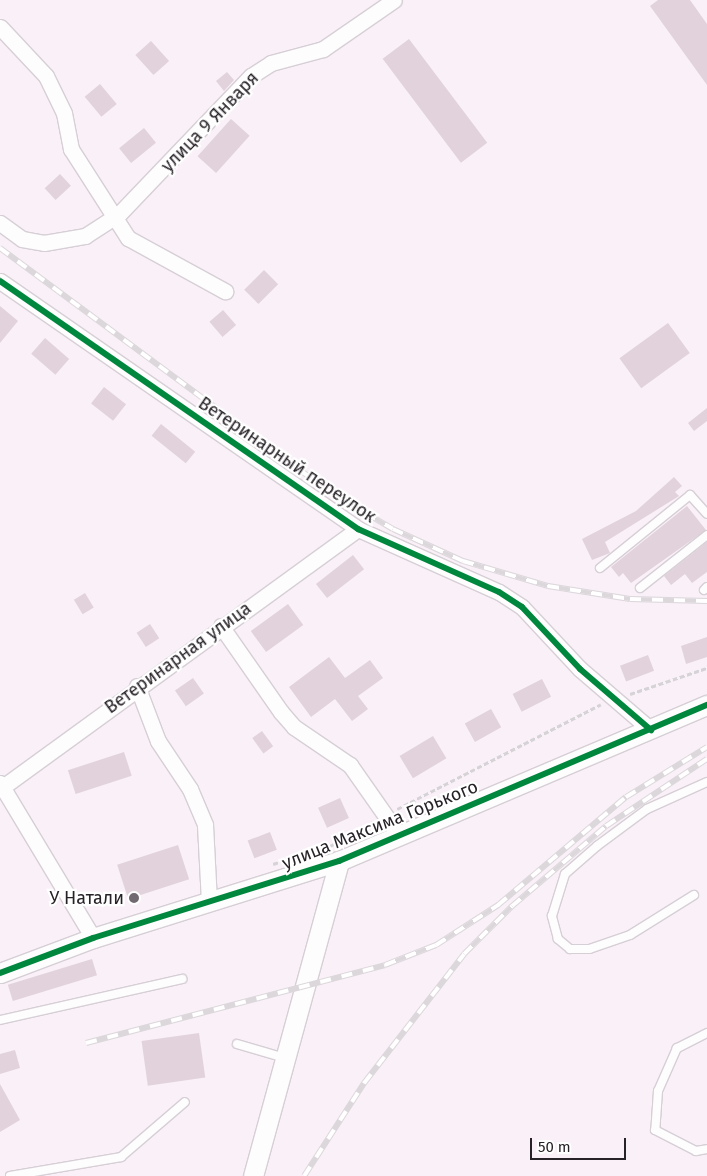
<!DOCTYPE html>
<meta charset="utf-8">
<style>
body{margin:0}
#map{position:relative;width:707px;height:1176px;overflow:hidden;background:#faf0f8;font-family:"Fira Sans",sans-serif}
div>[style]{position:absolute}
.building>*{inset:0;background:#e2d2db;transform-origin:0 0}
.path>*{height:2.5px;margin-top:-1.25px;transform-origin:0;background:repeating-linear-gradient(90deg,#d6d3d6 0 5px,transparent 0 7.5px)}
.roads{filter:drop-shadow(1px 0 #d6cfd5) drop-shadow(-1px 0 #d6cfd5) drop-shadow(0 1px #d6cfd5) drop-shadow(0 -1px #d6cfd5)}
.service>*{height:8px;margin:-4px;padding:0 4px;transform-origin:4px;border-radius:4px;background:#fefdfe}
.minor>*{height:15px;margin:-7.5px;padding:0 7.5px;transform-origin:7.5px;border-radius:7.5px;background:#fefdfe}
.tertiary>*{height:19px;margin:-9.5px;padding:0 9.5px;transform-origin:9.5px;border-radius:9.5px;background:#fefdfe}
.rail>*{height:5.5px;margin-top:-2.75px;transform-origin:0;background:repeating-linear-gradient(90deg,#fff 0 11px,#dbd7da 0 22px);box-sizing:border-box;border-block:1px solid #dbd7da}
.cycleway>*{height:6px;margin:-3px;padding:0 3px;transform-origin:3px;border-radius:3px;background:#00873e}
.dots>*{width:14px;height:14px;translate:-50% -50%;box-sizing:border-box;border:2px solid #fff;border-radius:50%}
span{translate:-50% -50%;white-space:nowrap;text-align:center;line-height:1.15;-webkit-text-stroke:4.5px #fff;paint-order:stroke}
.street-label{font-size:18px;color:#272227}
.poi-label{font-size:18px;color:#272227}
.right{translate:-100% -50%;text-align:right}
.scale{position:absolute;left:530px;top:1138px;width:96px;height:22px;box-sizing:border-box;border:2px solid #272227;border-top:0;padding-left:6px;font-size:15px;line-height:18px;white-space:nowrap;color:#272227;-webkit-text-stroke:4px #fff;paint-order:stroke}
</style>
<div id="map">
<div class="building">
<div style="clip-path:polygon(658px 0,690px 0,707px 24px,707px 85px,650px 6px)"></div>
<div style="left:409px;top:39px;width:130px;height:33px;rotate:53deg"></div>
<div style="left:151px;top:41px;width:27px;height:21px;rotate:48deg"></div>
<div style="clip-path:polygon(227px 72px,234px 80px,224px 91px,216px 81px)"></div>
<div style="left:100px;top:84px;width:26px;height:20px;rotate:50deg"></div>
<div style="left:231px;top:119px;width:25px;height:50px;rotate:42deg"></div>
<div style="left:144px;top:128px;width:19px;height:32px;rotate:51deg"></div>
<div style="left:60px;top:174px;width:16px;height:21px;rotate:47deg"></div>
<div style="left:264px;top:270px;width:20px;height:28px;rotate:45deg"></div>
<div style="clip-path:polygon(0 306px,18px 321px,0 343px)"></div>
<div style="left:223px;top:310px;width:20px;height:18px;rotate:49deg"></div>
<div style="left:668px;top:323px;width:37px;height:60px;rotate:54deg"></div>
<div style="left:45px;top:338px;width:32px;height:21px;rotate:41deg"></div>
<div style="left:104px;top:387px;width:28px;height:21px;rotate:38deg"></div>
<div style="clip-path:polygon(707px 408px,707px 421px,694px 431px,688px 423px)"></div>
<div style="left:161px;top:424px;width:44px;height:15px;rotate:39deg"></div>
<div style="clip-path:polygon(674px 477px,682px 486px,675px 492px,679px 496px,605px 542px,610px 553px,592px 560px,582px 539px,636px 511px)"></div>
<div style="clip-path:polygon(687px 506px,706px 530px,631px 583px,623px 573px,619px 577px,611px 567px)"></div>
<div style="clip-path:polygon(707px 542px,707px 572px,692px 583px,685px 574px,671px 585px,664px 576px)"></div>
<div style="left:353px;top:555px;width:18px;height:47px;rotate:52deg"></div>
<div style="left:85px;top:593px;width:17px;height:13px;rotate:59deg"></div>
<div style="left:288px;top:604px;width:26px;height:46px;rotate:54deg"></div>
<div style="left:150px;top:624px;width:17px;height:16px;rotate:57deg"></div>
<div style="clip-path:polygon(707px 637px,707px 657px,686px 664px,681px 646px)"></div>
<div style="left:648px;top:655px;width:17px;height:30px;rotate:69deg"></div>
<div style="clip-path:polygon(329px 657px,345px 678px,370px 660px,383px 678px,358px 696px,368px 709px,352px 721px,335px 699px,311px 717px,289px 687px)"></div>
<div style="left:193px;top:678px;width:19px;height:22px;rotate:55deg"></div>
<div style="left:542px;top:679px;width:20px;height:33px;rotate:63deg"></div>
<div style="left:491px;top:709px;width:21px;height:30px;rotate:61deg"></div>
<div style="left:262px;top:731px;width:19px;height:12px;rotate:54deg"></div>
<div style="left:433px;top:736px;width:26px;height:39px;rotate:59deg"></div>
<div style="left:124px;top:752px;width:25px;height:59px;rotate:72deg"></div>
<div style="left:340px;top:798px;width:22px;height:24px;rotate:66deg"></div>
<div style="left:270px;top:832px;width:19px;height:24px;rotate:69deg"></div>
<div style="left:178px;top:845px;width:36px;height:64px;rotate:72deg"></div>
<div style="left:92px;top:959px;width:17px;height:88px;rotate:73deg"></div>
<div style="left:199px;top:1033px;width:45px;height:58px;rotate:82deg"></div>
<div style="clip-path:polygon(15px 1050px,20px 1068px,0 1074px,0 1054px)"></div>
<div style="clip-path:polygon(0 1084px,20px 1120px,0 1132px)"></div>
</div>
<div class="path">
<div style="left:630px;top:694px;width:81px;rotate:-18.7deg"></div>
<div style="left:397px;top:809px;width:229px;rotate:-27.2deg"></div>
<div style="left:330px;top:846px;width:49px;rotate:-29.2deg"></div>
<div style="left:273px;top:864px;width:39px;rotate:-18deg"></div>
</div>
<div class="roads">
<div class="service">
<div style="left:600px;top:568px;width:116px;rotate:-39deg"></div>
<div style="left:690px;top:495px;width:25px;rotate:48deg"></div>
<div style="left:640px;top:588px;width:85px;rotate:-38.3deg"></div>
<div style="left:704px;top:590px;width:4px;rotate:-45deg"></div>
<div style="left:694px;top:895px;width:75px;rotate:148deg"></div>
<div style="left:630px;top:935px;width:43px;rotate:161.1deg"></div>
<div style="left:589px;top:949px;width:19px;rotate:180deg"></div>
<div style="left:570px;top:949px;width:16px;rotate:-140deg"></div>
<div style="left:558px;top:939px;width:24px;rotate:-105deg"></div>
<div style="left:552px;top:916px;width:44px;rotate:-72.8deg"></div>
<div style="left:565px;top:874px;width:43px;rotate:-41.2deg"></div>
<div style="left:597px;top:846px;width:62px;rotate:-36.5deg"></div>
<div style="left:647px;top:809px;width:66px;rotate:-24.2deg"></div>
<div style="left:0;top:1020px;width:187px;rotate:-12.7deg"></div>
<div style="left:707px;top:1033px;width:34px;rotate:153deg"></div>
<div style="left:677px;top:1048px;width:47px;rotate:113.8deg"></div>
<div style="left:658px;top:1091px;width:39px;rotate:94deg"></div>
<div style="left:655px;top:1130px;width:46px;rotate:27.1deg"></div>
<div style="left:696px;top:1151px;width:11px;rotate:-10deg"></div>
<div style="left:237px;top:1044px;width:50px;rotate:16.3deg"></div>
<div style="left:10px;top:1176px;width:113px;rotate:-9.7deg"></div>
<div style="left:121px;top:1157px;width:84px;rotate:-40.7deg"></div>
</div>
<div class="minor">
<div style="left:0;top:27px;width:67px;rotate:46.8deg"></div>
<div style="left:46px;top:76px;width:41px;rotate:64.1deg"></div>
<div style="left:64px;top:113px;width:37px;rotate:79deg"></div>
<div style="left:71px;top:149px;width:106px;rotate:57.4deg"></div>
<div style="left:128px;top:238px;width:111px;rotate:28.7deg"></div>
<div style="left:0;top:223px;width:27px;rotate:36deg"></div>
<div style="left:22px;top:239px;width:22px;rotate:10deg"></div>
<div style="left:44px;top:243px;width:42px;rotate:-9.7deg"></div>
<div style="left:85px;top:236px;width:40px;rotate:-32.9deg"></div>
<div style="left:119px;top:214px;width:191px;rotate:-46.3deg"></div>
<div style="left:251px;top:76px;width:24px;rotate:-33deg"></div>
<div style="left:271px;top:63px;width:54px;rotate:-15.1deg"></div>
<div style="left:323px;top:49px;width:86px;rotate:-34.6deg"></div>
<div style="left:0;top:281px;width:436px;rotate:34.7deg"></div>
<div style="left:358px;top:529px;width:154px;rotate:24.1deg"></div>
<div style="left:499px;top:592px;width:27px;rotate:33deg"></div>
<div style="left:522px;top:607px;width:85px;rotate:46.9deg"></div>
<div style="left:580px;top:669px;width:94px;rotate:40.7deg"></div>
<div style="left:221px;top:626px;width:105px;rotate:55.1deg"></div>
<div style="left:281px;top:712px;width:20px;rotate:49deg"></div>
<div style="left:294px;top:727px;width:68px;rotate:34.2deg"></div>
<div style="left:350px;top:765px;width:85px;rotate:55deg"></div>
<div style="left:137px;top:686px;width:59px;rotate:69.1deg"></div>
<div style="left:158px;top:741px;width:58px;rotate:56.3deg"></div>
<div style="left:190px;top:789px;width:39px;rotate:67deg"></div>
<div style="left:205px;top:825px;width:76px;rotate:87deg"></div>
<div style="left:0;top:783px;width:181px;rotate:59deg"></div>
<div style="left:0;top:789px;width:442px;rotate:-36deg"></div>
</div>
<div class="tertiary">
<div style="left:0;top:973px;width:99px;rotate:-20.6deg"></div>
<div style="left:93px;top:938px;width:258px;rotate:-17.4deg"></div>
<div style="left:339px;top:861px;width:400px;rotate:-23deg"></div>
<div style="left:253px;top:1176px;width:327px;rotate:-74.7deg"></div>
</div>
</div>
<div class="rail">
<div style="left:0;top:248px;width:408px;rotate:36.5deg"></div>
<div style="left:328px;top:491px;width:75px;rotate:30.3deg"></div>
<div style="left:393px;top:529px;width:77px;rotate:24.6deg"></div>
<div style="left:463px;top:561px;width:89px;rotate:16.4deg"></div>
<div style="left:548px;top:586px;width:83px;rotate:9deg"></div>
<div style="left:630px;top:599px;width:77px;rotate:1.5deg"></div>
<div style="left:86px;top:1043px;width:309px;rotate:-14.6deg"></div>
<div style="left:385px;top:965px;width:55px;rotate:-21.4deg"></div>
<div style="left:436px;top:945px;width:74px;rotate:-32.8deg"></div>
<div style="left:498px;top:905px;width:167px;rotate:-40.2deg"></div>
<div style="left:626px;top:797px;width:95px;rotate:-31.7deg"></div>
<div style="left:304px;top:1176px;width:111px;rotate:-57.2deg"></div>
<div style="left:364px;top:1083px;width:163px;rotate:-52.2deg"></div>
<div style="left:464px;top:954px;width:68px;rotate:-45deg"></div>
<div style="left:512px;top:906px;width:123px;rotate:-40.4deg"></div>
<div style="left:606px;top:826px;width:121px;rotate:-33.6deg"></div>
</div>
<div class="cycleway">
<div style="left:0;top:281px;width:436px;rotate:34.7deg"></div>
<div style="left:358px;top:529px;width:154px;rotate:24.1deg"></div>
<div style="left:499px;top:592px;width:27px;rotate:33deg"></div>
<div style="left:522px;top:607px;width:85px;rotate:46.9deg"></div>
<div style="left:580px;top:669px;width:94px;rotate:40.7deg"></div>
<div style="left:0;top:973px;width:99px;rotate:-20.6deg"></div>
<div style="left:93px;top:938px;width:258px;rotate:-17.4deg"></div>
<div style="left:339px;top:861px;width:400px;rotate:-23deg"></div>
</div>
<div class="dots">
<div style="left:134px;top:898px;background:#716a70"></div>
</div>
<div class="street-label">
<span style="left:210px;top:122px;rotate:-46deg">улица 9 Января</span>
<span style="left:287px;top:460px;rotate:34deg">Ветеринарный переулок</span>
<span style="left:178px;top:658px;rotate:-36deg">Ветеринарная улица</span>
<span style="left:380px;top:825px;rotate:-22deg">улица Максима Горького</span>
</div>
<div class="poi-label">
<span class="right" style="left:124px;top:898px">У Натали</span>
</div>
<div class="scale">50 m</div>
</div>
